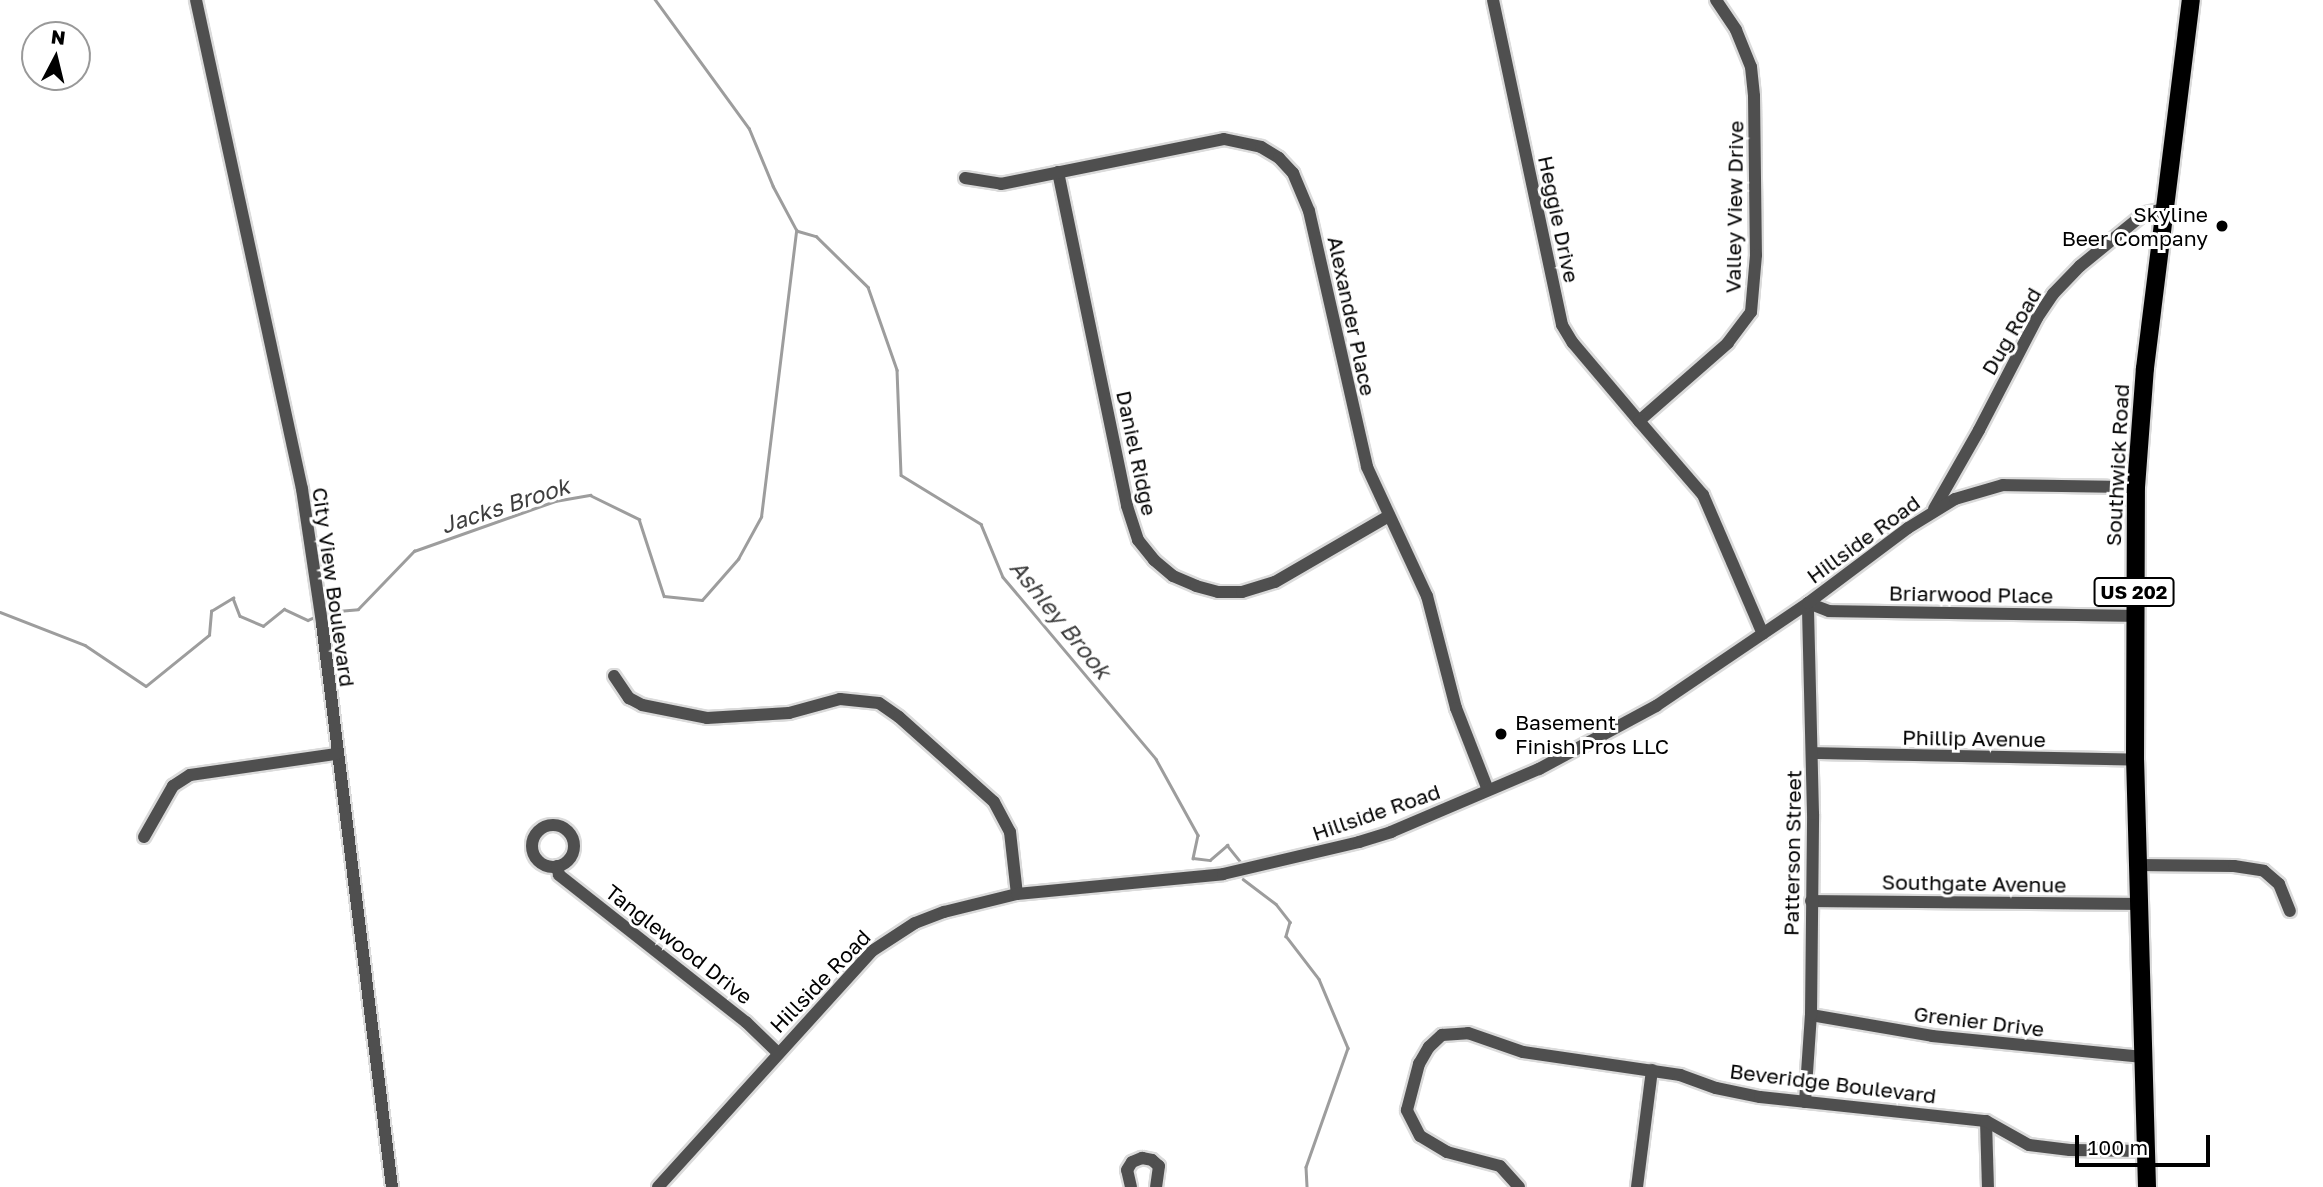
<!DOCTYPE html>
<style>
body{margin:0}
#map{position:relative;width:2323px;height:1187px;overflow:hidden;background:#fff;font-family:"Golos Text",sans-serif}
div>[style]{position:absolute}
.stream>*{height:2.5px;margin:-1.25px;padding:0 1.25px;transform-origin:1.25px;border-radius:1.25px;background:#9d9d9d}
.roads{filter:drop-shadow(2px 0 #dbdbdb) drop-shadow(-2px 0 #dbdbdb) drop-shadow(0 2px #dbdbdb) drop-shadow(0 -2px #dbdbdb)}
.minor>*{height:12px;margin:-6px;padding:0 6px;transform-origin:6px;border-radius:6px;background:#4f4f4f}
.minor>.ring{margin:-6px;padding:0;box-sizing:content-box;background:none;border:12px solid #4f4f4f;border-radius:50%}
.highway>*{height:18px;margin:-9px;padding:0 9px;transform-origin:9px;border-radius:9px;background:#000}
.dots>*{width:19px;height:19px;translate:-50% -50%;box-sizing:border-box;border:4px solid #fff;border-radius:50%}
span{translate:-50% -50%;white-space:nowrap;text-align:center;line-height:1.15;-webkit-text-stroke:6px #fff;paint-order:stroke}
.shield-label span{padding:2px 5px;background:#fff;border:2px solid;border-radius:5px;-webkit-text-stroke-width:0}
.shield-label{font-size:19px;color:#000;font-weight:700}
.street-label{font-size:21px;color:#000}
.poi-label{font-size:21px;color:#000}
.right{translate:-100% -50%;text-align:right}
.left{translate:0 -50%;text-align:left}
.water-label{font-size:23px;color:#3e3e3e;font-style:italic}
.north{position:absolute;left:21px;top:21px;width:70px;height:70px;box-sizing:border-box;background:#fff;border:2px solid #999;border-radius:50%;rotate:7deg;font-size:19px;font-weight:700;line-height:28px;text-align:center;color:#000}
.north::after{content:'';display:block;margin:auto;width:24px;height:32px;background:#000;clip-path:polygon(50% 0,100% 100%,50% 72%,0 100%)}
.scale{position:absolute;left:2075px;top:1135px;width:135px;height:32px;box-sizing:border-box;border:4px solid #000;border-top:0;padding-left:9px;font-size:21px;line-height:24px;white-space:nowrap;color:#000;-webkit-text-stroke:5px #fff;paint-order:stroke}
</style>
<div id="map">
<div class="stream">
<div style="left:798px;top:231px;width:19px;rotate:16deg"></div>
<div style="left:816px;top:236px;width:73px;rotate:44.4deg"></div>
<div style="left:868px;top:287px;width:88px;rotate:70.7deg"></div>
<div style="left:897px;top:370px;width:105px;rotate:87.8deg"></div>
<div style="left:901px;top:475px;width:94px;rotate:31.5deg"></div>
<div style="left:981px;top:524px;width:57px;rotate:67.5deg"></div>
<div style="left:1003px;top:577px;width:238px;rotate:49.9deg"></div>
<div style="left:1156px;top:759px;width:87px;rotate:61.1deg"></div>
<div style="left:1198px;top:835px;width:24px;rotate:102deg"></div>
<div style="left:1193px;top:858px;width:17px;rotate:7deg"></div>
<div style="left:1210px;top:860px;width:23px;rotate:-41deg"></div>
<div style="left:1227px;top:845px;width:21px;rotate:51deg"></div>
<div style="left:0;top:612px;width:91px;rotate:21.2deg"></div>
<div style="left:85px;top:645px;width:73px;rotate:33.9deg"></div>
<div style="left:146px;top:686px;width:81px;rotate:-39deg"></div>
<div style="left:209px;top:635px;width:24px;rotate:-85deg"></div>
<div style="left:211px;top:611px;width:26px;rotate:-31deg"></div>
<div style="left:233px;top:598px;width:19px;rotate:69deg"></div>
<div style="left:240px;top:616px;width:25px;rotate:23deg"></div>
<div style="left:263px;top:626px;width:27px;rotate:-39deg"></div>
<div style="left:284px;top:609px;width:26px;rotate:25deg"></div>
<div style="left:308px;top:620px;width:10px;rotate:-24deg"></div>
<div style="left:326px;top:612px;width:32px;rotate:-5deg"></div>
<div style="left:358px;top:609px;width:81px;rotate:-46deg"></div>
<div style="left:414px;top:551px;width:150px;rotate:-19.5deg"></div>
<div style="left:555px;top:501px;width:36px;rotate:-10deg"></div>
<div style="left:590px;top:495px;width:55px;rotate:26.1deg"></div>
<div style="left:639px;top:519px;width:81px;rotate:72deg"></div>
<div style="left:664px;top:596px;width:38px;rotate:6deg"></div>
<div style="left:702px;top:600px;width:55px;rotate:-48.7deg"></div>
<div style="left:738px;top:559px;width:48px;rotate:-61.3deg"></div>
<div style="left:761px;top:517px;width:289px;rotate:-83deg"></div>
<div style="left:796px;top:230px;width:49px;rotate:-118.1deg"></div>
<div style="left:773px;top:187px;width:63px;rotate:-112.5deg"></div>
<div style="left:749px;top:129px;width:160px;rotate:-126.1deg"></div>
<div style="left:1243px;top:879px;width:41px;rotate:37.1deg"></div>
<div style="left:1276px;top:904px;width:23px;rotate:52deg"></div>
<div style="left:1290px;top:922px;width:15px;rotate:106deg"></div>
<div style="left:1286px;top:936px;width:54px;rotate:52.5deg"></div>
<div style="left:1319px;top:979px;width:75px;rotate:67.2deg"></div>
<div style="left:1348px;top:1048px;width:126px;rotate:109.4deg"></div>
<div style="left:1306px;top:1167px;width:20px;rotate:87deg"></div>
</div>
<div class="roads">
<div class="minor">
<div style="left:196px;top:0;width:500px;rotate:77.77deg"></div>
<div style="left:302px;top:489px;width:135px;rotate:81.5deg"></div>
<div style="left:322px;top:623px;width:568px;rotate:82.93deg"></div>
<div style="left:1493px;top:0;width:332px;rotate:78deg"></div>
<div style="left:1562px;top:325px;width:21px;rotate:59deg"></div>
<div style="left:1573px;top:343px;width:102px;rotate:49.8deg"></div>
<div style="left:1716px;top:0;width:36px;rotate:56deg"></div>
<div style="left:1736px;top:30px;width:40px;rotate:68deg"></div>
<div style="left:1751px;top:67px;width:29px;rotate:84deg"></div>
<div style="left:1754px;top:96px;width:159px;rotate:89.3deg"></div>
<div style="left:1756px;top:255px;width:57px;rotate:95deg"></div>
<div style="left:1751px;top:312px;width:39px;rotate:127deg"></div>
<div style="left:1728px;top:343px;width:118px;rotate:138.8deg"></div>
<div style="left:1639px;top:421px;width:98px;rotate:49.1deg"></div>
<div style="left:1703px;top:495px;width:151px;rotate:66.7deg"></div>
<div style="left:1058px;top:172px;width:341px;rotate:78.3deg"></div>
<div style="left:1127px;top:506px;width:36px;rotate:72deg"></div>
<div style="left:1138px;top:540px;width:26px;rotate:51deg"></div>
<div style="left:1154px;top:560px;width:25px;rotate:40deg"></div>
<div style="left:1173px;top:576px;width:25px;rotate:23deg"></div>
<div style="left:1196px;top:586px;width:23px;rotate:15deg"></div>
<div style="left:1218px;top:592px;width:24px"></div>
<div style="left:1242px;top:592px;width:34px;rotate:-17deg"></div>
<div style="left:1275px;top:582px;width:132px;rotate:-30.1deg"></div>
<div style="left:965px;top:178px;width:36px;rotate:9deg"></div>
<div style="left:1001px;top:184px;width:227px;rotate:-11.4deg"></div>
<div style="left:1224px;top:139px;width:38px;rotate:12deg"></div>
<div style="left:1261px;top:147px;width:21px;rotate:31deg"></div>
<div style="left:1279px;top:158px;width:21px;rotate:47deg"></div>
<div style="left:1293px;top:173px;width:41px;rotate:67.2deg"></div>
<div style="left:1309px;top:211px;width:262px;rotate:77.2deg"></div>
<div style="left:1367px;top:467px;width:142px;rotate:65.1deg"></div>
<div style="left:1427px;top:596px;width:116px;rotate:75.5deg"></div>
<div style="left:1456px;top:708px;width:88px;rotate:68.7deg"></div>
<div style="left:1934px;top:509px;width:91px;rotate:-60.3deg"></div>
<div style="left:1979px;top:430px;width:126px;rotate:-62.6deg"></div>
<div style="left:2037px;top:318px;width:29px;rotate:-56deg"></div>
<div style="left:2053px;top:294px;width:39px;rotate:-46deg"></div>
<div style="left:2080px;top:266px;width:84px;rotate:-39.2deg"></div>
<div style="left:2145px;top:213px;width:19px;rotate:-12deg"></div>
<div style="left:614px;top:676px;width:27px;rotate:56deg"></div>
<div style="left:629px;top:698px;width:15px;rotate:28deg"></div>
<div style="left:642px;top:705px;width:66px;rotate:11.3deg"></div>
<div style="left:707px;top:718px;width:82px;rotate:-3.5deg"></div>
<div style="left:789px;top:713px;width:53px;rotate:-15.4deg"></div>
<div style="left:840px;top:699px;width:39px;rotate:6deg"></div>
<div style="left:879px;top:703px;width:24px;rotate:35deg"></div>
<div style="left:899px;top:717px;width:127px;rotate:41.8deg"></div>
<div style="left:994px;top:802px;width:34px;rotate:62deg"></div>
<div style="left:1010px;top:832px;width:62px;rotate:83.6deg"></div>
<div style="left:1813px;top:753px;width:322px;rotate:1.2deg"></div>
<div class="ring" style="left:532px;top:825px;width:30px;height:30px"></div>
<div style="left:144px;top:837px;width:59px;rotate:-60.4deg"></div>
<div style="left:173px;top:786px;width:20px;rotate:-33deg"></div>
<div style="left:190px;top:775px;width:148px;rotate:-8.2deg"></div>
<div style="left:2136px;top:865px;width:98px;rotate:0.6deg"></div>
<div style="left:2234px;top:866px;width:30px;rotate:9deg"></div>
<div style="left:2264px;top:871px;width:20px;rotate:41deg"></div>
<div style="left:2279px;top:884px;width:29px;rotate:68deg"></div>
<div style="left:557px;top:866px;width:9px;rotate:77deg"></div>
<div style="left:559px;top:875px;width:238px;rotate:38.2deg"></div>
<div style="left:746px;top:1022px;width:45px;rotate:44.1deg"></div>
<div style="left:1811px;top:901px;width:327px;rotate:0.5deg"></div>
<div style="left:1811px;top:1015px;width:123px;rotate:9.8deg"></div>
<div style="left:1932px;top:1036px;width:212px;rotate:5.7deg"></div>
<div style="left:1805px;top:1102px;width:87px;rotate:-86.1deg"></div>
<div style="left:1811px;top:1015px;width:201px;rotate:-89.4deg"></div>
<div style="left:1813px;top:814px;width:211px;rotate:-91.4deg"></div>
<div style="left:1808px;top:603px;width:22px;rotate:21deg"></div>
<div style="left:1829px;top:611px;width:305px;rotate:0.9deg"></div>
<div style="left:1986px;top:1121px;width:66px;rotate:88.3deg"></div>
<div style="left:658px;top:1187px;width:319px;rotate:-47.8deg"></div>
<div style="left:872px;top:951px;width:51px;rotate:-33.1deg"></div>
<div style="left:915px;top:923px;width:31px;rotate:-21deg"></div>
<div style="left:944px;top:912px;width:75px;rotate:-13.9deg"></div>
<div style="left:1017px;top:894px;width:207px;rotate:-5.5deg"></div>
<div style="left:1223px;top:874px;width:140px;rotate:-13.2deg"></div>
<div style="left:1359px;top:842px;width:34px;rotate:-17deg"></div>
<div style="left:1391px;top:832px;width:161px;rotate:-23.1deg"></div>
<div style="left:1539px;top:769px;width:133px;rotate:-28.3deg"></div>
<div style="left:1656px;top:706px;width:184px;rotate:-34.1deg"></div>
<div style="left:1808px;top:603px;width:125px;rotate:-36.9deg"></div>
<div style="left:1908px;top:528px;width:55px;rotate:-31.7deg"></div>
<div style="left:1955px;top:499px;width:50px;rotate:-16.3deg"></div>
<div style="left:2003px;top:485px;width:133px;rotate:0.9deg"></div>
<div style="left:1131px;top:1187px;width:17px;rotate:-103deg"></div>
<div style="left:1127px;top:1170px;width:9px;rotate:-58deg"></div>
<div style="left:1132px;top:1162px;width:11px;rotate:-22deg"></div>
<div style="left:1142px;top:1158px;width:10px;rotate:11deg"></div>
<div style="left:1152px;top:1160px;width:9px;rotate:41deg"></div>
<div style="left:1159px;top:1166px;width:21px;rotate:98deg"></div>
<div style="left:1519px;top:1187px;width:28px;rotate:-132deg"></div>
<div style="left:1500px;top:1166px;width:55px;rotate:-165.2deg"></div>
<div style="left:1447px;top:1152px;width:31px;rotate:-149deg"></div>
<div style="left:1420px;top:1136px;width:29px;rotate:-117deg"></div>
<div style="left:1407px;top:1110px;width:48px;rotate:-75.4deg"></div>
<div style="left:1419px;top:1064px;width:20px;rotate:-60deg"></div>
<div style="left:1429px;top:1047px;width:18px;rotate:-43deg"></div>
<div style="left:1442px;top:1035px;width:26px;rotate:-4deg"></div>
<div style="left:1468px;top:1033px;width:58px;rotate:19.1deg"></div>
<div style="left:1523px;top:1052px;width:159px;rotate:8.3deg"></div>
<div style="left:1680px;top:1075px;width:38px;rotate:20deg"></div>
<div style="left:1716px;top:1088px;width:45px;rotate:11.6deg"></div>
<div style="left:1760px;top:1097px;width:227px;rotate:6.1deg"></div>
<div style="left:1986px;top:1121px;width:49px;rotate:29.2deg"></div>
<div style="left:2029px;top:1145px;width:41px;rotate:7deg"></div>
<div style="left:2070px;top:1150px;width:76px;rotate:0.8deg"></div>
<div style="left:1637px;top:1187px;width:118px;rotate:-82.7deg"></div>
</div>
<div class="highway">
<div style="left:2147px;top:1187px;width:427px;rotate:-91.6deg"></div>
<div style="left:2135px;top:760px;width:273px;rotate:-89.8deg"></div>
<div style="left:2136px;top:487px;width:119px;rotate:-85.7deg"></div>
<div style="left:2145px;top:368px;width:371px;rotate:-82.9deg"></div>
</div>
</div>
<div class="dots">
<div style="left:2222px;top:226px;background:#000"></div>
<div style="left:1501px;top:734px;background:#000"></div>
</div>
<div class="shield-label">
<span style="left:2134px;top:592px">US 202</span>
</div>
<div class="street-label">
<span style="left:1734px;top:207px;rotate:-89deg">Valley View Drive</span>
<span style="left:1559px;top:219px;rotate:78deg">Heggie Drive</span>
<span style="left:1352px;top:316px;rotate:78deg">Alexander Place</span>
<span style="left:2011px;top:331px;rotate:-60deg">Dug Road</span>
<span style="left:1137px;top:453px;rotate:78deg">Daniel Ridge</span>
<span style="left:2117px;top:465px;rotate:-87deg">Southwick Road</span>
<span style="left:1863px;top:539px;rotate:-36deg">Hillside Road</span>
<span style="left:334px;top:587px;rotate:82deg">City View Boulevard</span>
<span style="left:1971px;top:594px;rotate:1deg">Briarwood Place</span>
<span style="left:1974px;top:738px;rotate:1deg">Phillip Avenue</span>
<span style="left:1376px;top:812px;rotate:-19deg">Hillside Road</span>
<span style="left:1792px;top:853px;rotate:-89deg">Patterson Street</span>
<span style="left:1974px;top:883px;rotate:1deg">Southgate Avenue</span>
<span style="left:679px;top:944px;rotate:38deg">Tanglewood Drive</span>
<span style="left:820px;top:981px;rotate:-46deg">Hillside Road</span>
<span style="left:1979px;top:1021px;rotate:7deg">Grenier Drive</span>
<span style="left:1833px;top:1083px;rotate:7deg">Beveridge Boulevard</span>
</div>
<div class="poi-label">
<span class="right" style="left:2208px;top:226px">Skyline<br>Beer Company</span>
<span class="left" style="left:1515px;top:734px">Basement<br>Finish Pros LLC</span>
</div>
<div class="water-label">
<span style="left:505px;top:505px;rotate:-18deg">Jacks Brook</span>
<span style="left:1061px;top:619px;rotate:51deg">Ashley Brook</span>
</div>
<div class="north">N</div>
<div class="scale">100 m</div>
</div>
